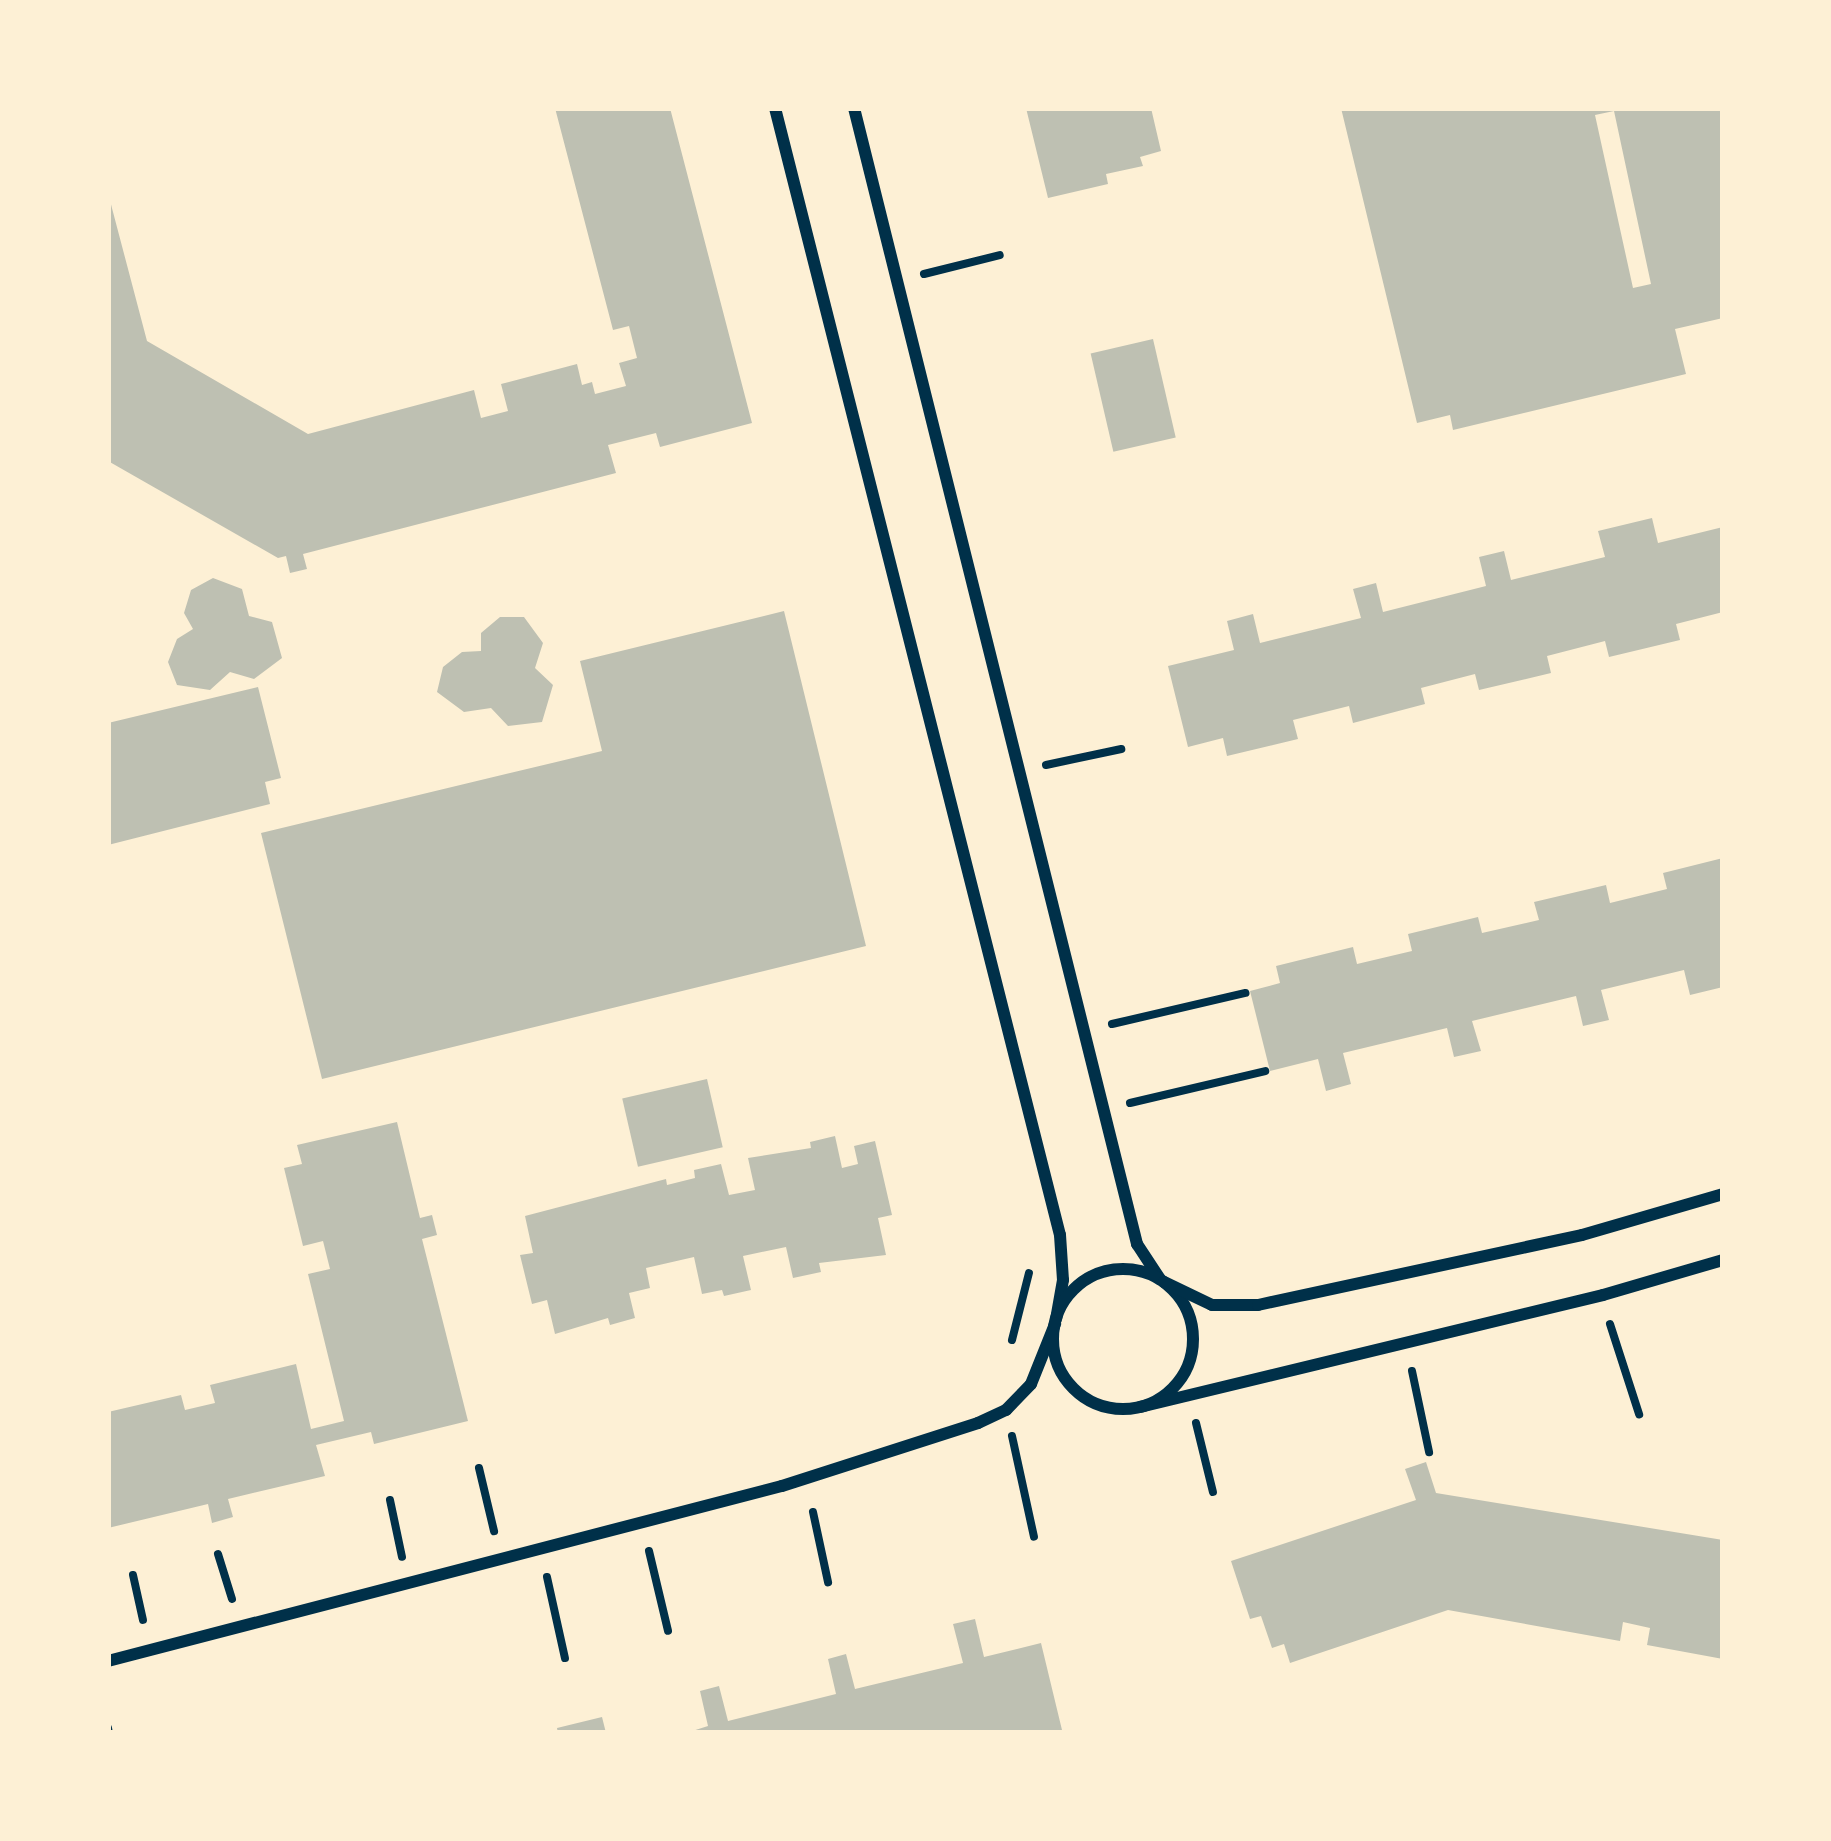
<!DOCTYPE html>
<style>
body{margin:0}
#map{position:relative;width:1831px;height:1841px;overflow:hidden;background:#fdf0d5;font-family:"IBM Plex Sans",sans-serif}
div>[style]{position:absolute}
.building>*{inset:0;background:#bec0b2;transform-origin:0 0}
.path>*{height:8px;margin:-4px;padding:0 4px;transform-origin:4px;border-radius:4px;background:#003049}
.minor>*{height:12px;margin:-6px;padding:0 6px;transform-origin:6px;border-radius:6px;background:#003049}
.minor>.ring{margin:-6px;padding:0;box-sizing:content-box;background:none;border:12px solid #003049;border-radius:50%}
span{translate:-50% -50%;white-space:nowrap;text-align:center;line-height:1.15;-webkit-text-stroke:9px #fdf0d5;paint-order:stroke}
.frame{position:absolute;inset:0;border:111px solid #fdf0d5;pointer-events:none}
</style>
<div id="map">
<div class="building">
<div style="clip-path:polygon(555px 108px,670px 108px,752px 423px,660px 447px,656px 433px,608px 445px,616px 473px,303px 554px,307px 569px,290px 573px,286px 556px,278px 558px,108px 461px,108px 193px,147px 341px,308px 434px,474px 390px,481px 418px,508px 411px,501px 384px,577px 364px,582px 385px,592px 382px,595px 394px,626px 386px,619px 363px,637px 358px,629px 326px,613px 330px)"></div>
<div style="clip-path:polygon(1026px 108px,1151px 108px,1161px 151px,1140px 157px,1143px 166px,1106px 174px,1108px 184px,1048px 198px)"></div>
<div style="clip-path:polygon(evenodd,1341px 108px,1723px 108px,1723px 318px,1675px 329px,1686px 374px,1453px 430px,1450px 415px,1417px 423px,1341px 108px,1614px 111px,1651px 284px,1633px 288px,1595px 115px,1614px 111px)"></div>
<div style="left:1153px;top:339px;width:101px;height:64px;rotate:77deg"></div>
<div style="clip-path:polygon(1652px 518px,1658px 543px,1723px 527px,1723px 612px,1676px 624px,1680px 640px,1609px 657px,1605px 641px,1547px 656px,1551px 673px,1479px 690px,1475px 674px,1421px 688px,1425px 704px,1353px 723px,1349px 706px,1293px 720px,1298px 739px,1227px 756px,1223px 738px,1188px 747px,1168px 666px,1234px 650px,1227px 621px,1253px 614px,1260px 643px,1361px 618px,1353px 589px,1376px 583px,1383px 612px,1486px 586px,1479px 557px,1504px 551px,1511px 580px,1605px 557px,1598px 531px)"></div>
<div style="clip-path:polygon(213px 578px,242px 589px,249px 616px,272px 622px,282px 658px,254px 679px,230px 672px,210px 690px,177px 685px,168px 662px,177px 639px,193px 629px,184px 613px,191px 590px)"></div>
<div style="clip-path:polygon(784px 611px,866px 946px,322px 1079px,261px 833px,602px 751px,580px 661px)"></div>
<div style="clip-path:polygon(500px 617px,524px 617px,543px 643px,535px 668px,553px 685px,542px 722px,508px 726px,491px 708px,464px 712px,437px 692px,443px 667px,462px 652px,481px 651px,481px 633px)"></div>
<div style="clip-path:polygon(258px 687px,281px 778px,265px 782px,270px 804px,108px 845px,108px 723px)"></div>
<div style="clip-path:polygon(1723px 858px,1723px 987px,1690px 995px,1684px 970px,1601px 990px,1609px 1020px,1583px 1026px,1576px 996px,1472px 1021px,1481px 1051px,1454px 1057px,1447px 1028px,1343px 1053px,1351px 1084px,1326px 1091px,1318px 1059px,1270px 1071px,1250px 991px,1280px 983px,1276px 966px,1353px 947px,1357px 964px,1412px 951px,1408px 934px,1478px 917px,1482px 933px,1539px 920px,1534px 902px,1606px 885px,1610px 903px,1667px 889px,1663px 873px)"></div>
<div style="left:707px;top:1079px;width:70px;height:87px;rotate:77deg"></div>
<div style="clip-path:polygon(397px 1122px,420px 1218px,432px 1215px,437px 1235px,422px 1239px,468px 1421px,374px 1444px,371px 1432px,316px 1445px,325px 1476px,228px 1499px,233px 1517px,212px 1523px,208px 1504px,108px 1528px,108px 1412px,181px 1395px,185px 1410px,215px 1403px,210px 1385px,296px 1364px,311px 1429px,344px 1421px,308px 1274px,330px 1269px,323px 1241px,303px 1246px,284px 1168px,302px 1164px,297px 1145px)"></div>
<div style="clip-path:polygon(835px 1136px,842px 1168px,858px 1164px,854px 1146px,875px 1141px,892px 1215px,878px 1218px,886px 1255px,819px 1263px,821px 1272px,793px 1278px,786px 1247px,743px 1256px,751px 1290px,724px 1296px,722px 1290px,702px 1294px,694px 1257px,646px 1268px,650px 1288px,629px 1293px,635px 1318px,610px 1325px,608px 1318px,555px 1334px,547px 1300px,532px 1304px,520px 1255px,533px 1253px,525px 1216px,666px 1179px,667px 1185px,695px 1178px,694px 1170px,721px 1164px,729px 1195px,755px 1190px,748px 1158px,811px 1148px,810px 1142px)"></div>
<div style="clip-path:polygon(1426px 1462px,1436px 1493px,1723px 1540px,1723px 1659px,1647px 1645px,1650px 1628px,1623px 1622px,1620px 1641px,1448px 1610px,1290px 1663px,1284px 1644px,1272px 1648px,1261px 1616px,1250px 1619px,1231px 1561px,1416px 1500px,1405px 1469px)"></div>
<div style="clip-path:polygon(975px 1619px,984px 1657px,1041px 1643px,1062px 1730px,686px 1733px,708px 1726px,700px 1691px,719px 1686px,728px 1721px,836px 1694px,828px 1659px,846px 1654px,855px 1689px,963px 1663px,953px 1624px)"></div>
<div style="clip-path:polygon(602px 1717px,606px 1733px,558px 1733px,557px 1728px)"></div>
</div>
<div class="path">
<div style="left:924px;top:274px;width:78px;rotate:-14deg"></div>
<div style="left:1046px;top:765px;width:77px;rotate:-12deg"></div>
<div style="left:1112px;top:1024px;width:137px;rotate:-13.1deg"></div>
<div style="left:1130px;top:1103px;width:139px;rotate:-13.3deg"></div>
<div style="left:1610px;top:1324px;width:95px;rotate:72.1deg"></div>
<div style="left:1012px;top:1340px;width:69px;rotate:-75.8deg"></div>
<div style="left:1412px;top:1371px;width:83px;rotate:78.1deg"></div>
<div style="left:1196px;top:1423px;width:71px;rotate:76.2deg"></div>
<div style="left:1012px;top:1436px;width:103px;rotate:77.7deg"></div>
<div style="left:479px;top:1468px;width:65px;rotate:76.6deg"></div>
<div style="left:390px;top:1500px;width:58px;rotate:78.1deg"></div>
<div style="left:813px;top:1512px;width:72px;rotate:77.9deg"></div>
<div style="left:649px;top:1551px;width:82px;rotate:76.6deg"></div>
<div style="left:218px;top:1554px;width:47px;rotate:72.7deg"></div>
<div style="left:133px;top:1575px;width:46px;rotate:77.5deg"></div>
<div style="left:547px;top:1577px;width:83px;rotate:77.5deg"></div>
<div style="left:108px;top:1728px;width:5px;rotate:79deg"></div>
</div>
<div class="minor">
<div style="left:775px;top:108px;width:1162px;rotate:75.81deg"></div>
<div style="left:1060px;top:1235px;width:45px;rotate:86.2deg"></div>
<div style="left:1063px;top:1280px;width:39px;rotate:100deg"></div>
<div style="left:854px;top:108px;width:1171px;rotate:76.01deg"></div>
<div style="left:1137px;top:1244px;width:42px;rotate:56.7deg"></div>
<div class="ring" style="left:1053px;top:1269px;width:128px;height:128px"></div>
<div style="left:1164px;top:1282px;width:53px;rotate:25.6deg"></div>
<div style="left:1212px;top:1305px;width:46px"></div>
<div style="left:1258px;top:1305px;width:331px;rotate:-12.2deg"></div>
<div style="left:1582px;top:1235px;width:147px;rotate:-16.2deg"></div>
<div style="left:1140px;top:1407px;width:476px;rotate:-13.6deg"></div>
<div style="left:1603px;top:1295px;width:125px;rotate:-16.3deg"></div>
<div style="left:108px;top:1661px;width:696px;rotate:-14.56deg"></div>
<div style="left:782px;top:1486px;width:206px;rotate:-17.8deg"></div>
<div style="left:978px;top:1423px;width:31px;rotate:-25deg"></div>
<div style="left:1006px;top:1410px;width:36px;rotate:-46deg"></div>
<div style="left:1031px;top:1384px;width:65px;rotate:-68.2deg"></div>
</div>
<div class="frame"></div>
</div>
